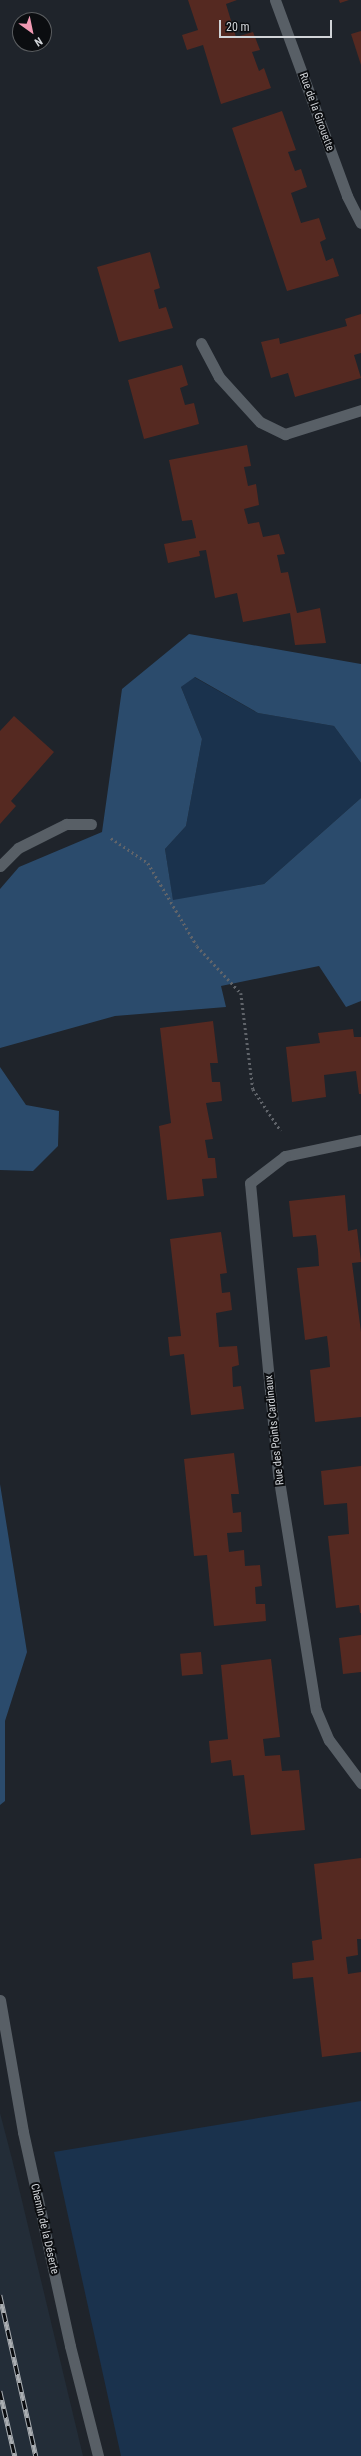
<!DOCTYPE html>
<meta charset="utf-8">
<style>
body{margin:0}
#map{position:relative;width:361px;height:2456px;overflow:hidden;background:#1f242b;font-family:"Roboto Condensed",sans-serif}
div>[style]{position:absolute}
.built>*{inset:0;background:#232d38}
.green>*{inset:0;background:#1a324d}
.forest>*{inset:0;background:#2b4b6c}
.building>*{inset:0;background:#552921;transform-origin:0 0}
.path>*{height:2.5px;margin-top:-1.25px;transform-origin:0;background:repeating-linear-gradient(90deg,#60646a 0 2px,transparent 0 5px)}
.service>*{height:11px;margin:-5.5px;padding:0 5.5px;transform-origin:5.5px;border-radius:5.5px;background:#585f66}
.minor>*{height:11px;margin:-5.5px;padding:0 5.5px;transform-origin:5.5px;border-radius:5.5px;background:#585f66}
.rail>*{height:4.5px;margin-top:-2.25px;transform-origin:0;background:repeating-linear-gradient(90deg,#0b0d10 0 9px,#aaaeb2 0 18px);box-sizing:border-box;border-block:1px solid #aaaeb2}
span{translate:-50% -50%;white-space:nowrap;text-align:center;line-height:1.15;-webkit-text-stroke:4px #0b0d10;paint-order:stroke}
.street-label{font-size:11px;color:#d1d4d8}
.north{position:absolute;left:12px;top:12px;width:40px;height:40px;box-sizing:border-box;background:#0b0d10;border:1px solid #5a5d60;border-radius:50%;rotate:147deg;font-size:11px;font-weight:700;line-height:16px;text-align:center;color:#d1d4d8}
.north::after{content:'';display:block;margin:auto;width:14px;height:18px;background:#f19ab3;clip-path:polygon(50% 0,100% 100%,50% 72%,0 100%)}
.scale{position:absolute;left:219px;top:20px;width:113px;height:18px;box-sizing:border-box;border:2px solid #d1d4d8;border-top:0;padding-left:5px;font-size:12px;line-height:14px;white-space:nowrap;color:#d1d4d8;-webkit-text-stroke:3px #0b0d10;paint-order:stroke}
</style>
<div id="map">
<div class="built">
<div style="clip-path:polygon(0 2113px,12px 2159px,83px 2456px,0 2456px)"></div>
</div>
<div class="green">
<div style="clip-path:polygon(194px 677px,258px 713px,334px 726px,361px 763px,361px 798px,264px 884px,173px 901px,165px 849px,186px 826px,202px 739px,181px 687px)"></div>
<div style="clip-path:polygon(361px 2101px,361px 2456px,121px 2456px,54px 2152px)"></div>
</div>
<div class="forest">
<div style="clip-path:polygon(189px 634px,361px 664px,361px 763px,334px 726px,258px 713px,195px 677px,181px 687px,202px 739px,186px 826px,165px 849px,173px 900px,264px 884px,361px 798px,361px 1001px,346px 1007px,319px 966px,221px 986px,226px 1007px,115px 1016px,0 1048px,0 889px,19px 867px,102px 832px,122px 689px)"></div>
<div style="clip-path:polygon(0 1067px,26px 1105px,59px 1111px,58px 1146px,33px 1171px,0 1170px)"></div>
<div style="clip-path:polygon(0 1484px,27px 1652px,5px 1721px,5px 1801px,0 1805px)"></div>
</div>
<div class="building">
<div style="clip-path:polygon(188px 0,237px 0,226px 4px,236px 37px,253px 32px,260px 50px,252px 52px,259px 71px,264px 68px,271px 88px,221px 104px,203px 45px,187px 50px,182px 35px,198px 30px)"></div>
<div style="clip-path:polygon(339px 0,349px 0,340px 3px)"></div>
<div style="clip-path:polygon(361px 31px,361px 65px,351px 34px)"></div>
<div style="clip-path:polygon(282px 111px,296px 150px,288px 152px,295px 171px,301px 169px,307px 187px,291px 193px,301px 223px,319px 218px,326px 239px,320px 242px,326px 261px,333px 258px,339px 276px,287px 291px,232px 128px)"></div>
<div style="clip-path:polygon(150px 252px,160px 288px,154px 290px,159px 309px,166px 307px,173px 328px,119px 342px,97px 267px)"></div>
<div style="clip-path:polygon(361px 314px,361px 353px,354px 355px,361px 378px,295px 397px,288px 373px,271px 378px,261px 342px,279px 338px,280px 344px,347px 326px,345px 319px)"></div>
<div style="clip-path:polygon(182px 365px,188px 385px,180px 388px,185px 405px,194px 403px,199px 424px,144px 439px,128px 380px)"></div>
<div style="clip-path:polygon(247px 445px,251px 466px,244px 467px,248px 486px,256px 484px,259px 505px,244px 509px,248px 524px,259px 522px,263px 537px,279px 534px,285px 554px,277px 555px,281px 573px,288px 572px,297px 613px,320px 608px,326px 643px,295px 645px,290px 613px,243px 622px,237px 593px,215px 598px,206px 550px,199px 551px,200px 556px,168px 563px,164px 544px,196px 538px,192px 520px,182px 521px,169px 460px)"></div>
<div style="clip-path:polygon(14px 716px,54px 752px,11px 801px,16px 806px,0 824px,0 731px)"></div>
<div style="clip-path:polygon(213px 1021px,218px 1063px,210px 1063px,212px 1082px,220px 1082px,222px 1101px,206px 1103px,213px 1139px,205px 1140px,208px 1158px,215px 1158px,217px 1178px,202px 1179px,204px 1196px,167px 1200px,159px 1126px,171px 1123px,160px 1028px)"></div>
<div style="clip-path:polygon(353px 1029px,354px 1037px,361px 1037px,361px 1094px,359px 1094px,356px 1071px,324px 1075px,326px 1097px,292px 1102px,286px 1047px,320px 1043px,318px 1033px)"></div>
<div style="clip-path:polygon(345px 1195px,348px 1231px,357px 1229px,361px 1262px,352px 1263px,361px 1332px,361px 1417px,315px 1422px,310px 1370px,330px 1367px,329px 1353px,327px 1336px,305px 1340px,297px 1268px,319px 1266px,318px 1250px,316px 1235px,293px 1237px,289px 1201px)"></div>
<div style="clip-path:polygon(221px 1232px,227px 1273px,220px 1274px,222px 1293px,230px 1292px,232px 1310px,216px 1313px,219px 1347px,237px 1346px,239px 1365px,232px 1367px,233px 1387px,241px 1386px,244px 1409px,191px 1415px,184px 1354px,170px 1356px,168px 1337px,181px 1336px,170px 1239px)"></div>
<div style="clip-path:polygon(234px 1453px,239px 1494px,231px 1494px,233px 1513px,241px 1512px,242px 1532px,227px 1533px,229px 1552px,244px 1550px,245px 1566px,260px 1565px,262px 1586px,255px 1587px,256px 1604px,265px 1604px,266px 1621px,214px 1626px,207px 1555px,194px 1556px,184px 1459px)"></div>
<div style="clip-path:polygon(361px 1466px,361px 1613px,360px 1613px,359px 1605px,336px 1608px,328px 1536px,349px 1534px,347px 1503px,324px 1505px,321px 1471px)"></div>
<div style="clip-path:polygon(361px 1635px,361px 1672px,343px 1674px,339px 1638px)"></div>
<div style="left:201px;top:1652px;width:22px;height:21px;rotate:85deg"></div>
<div style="clip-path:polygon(271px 1659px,280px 1737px,263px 1739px,265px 1756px,280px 1755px,282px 1771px,299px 1770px,305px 1830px,251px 1835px,244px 1775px,233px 1776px,231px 1760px,211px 1763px,209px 1741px,228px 1739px,221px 1665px)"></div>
<div style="clip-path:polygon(361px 1858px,361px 1939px,357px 1939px,358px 1955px,346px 1957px,348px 1974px,361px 1972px,361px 2052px,322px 2057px,313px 1977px,293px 1979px,292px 1963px,314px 1960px,312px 1941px,322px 1939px,314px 1864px)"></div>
</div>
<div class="path">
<div style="left:111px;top:838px;width:45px;rotate:34deg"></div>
<div style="left:148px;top:863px;width:96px;rotate:59.4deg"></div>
<div style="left:197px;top:946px;width:64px;rotate:46.9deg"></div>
<div style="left:241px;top:993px;width:97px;rotate:82.9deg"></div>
<div style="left:253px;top:1089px;width:50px;rotate:56.3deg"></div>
</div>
<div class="service">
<div style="left:0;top:866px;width:25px;rotate:-45deg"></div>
<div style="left:18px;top:848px;width:54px;rotate:-26.6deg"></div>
<div style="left:66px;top:824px;width:25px"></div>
</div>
<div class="minor">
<div style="left:275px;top:0;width:209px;rotate:69.8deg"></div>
<div style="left:347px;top:196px;width:30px;rotate:63deg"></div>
<div style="left:201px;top:343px;width:38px;rotate:62deg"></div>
<div style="left:219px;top:377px;width:61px;rotate:47.7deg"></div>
<div style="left:260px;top:422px;width:28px;rotate:26deg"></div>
<div style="left:285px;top:434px;width:80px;rotate:-17.5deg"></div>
<div style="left:361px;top:1140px;width:78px;rotate:168.1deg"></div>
<div style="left:285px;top:1156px;width:44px;rotate:142.4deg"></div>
<div style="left:250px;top:1183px;width:292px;rotate:84.5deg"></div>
<div style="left:278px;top:1474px;width:239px;rotate:80.9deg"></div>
<div style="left:316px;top:1710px;width:33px;rotate:67deg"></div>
<div style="left:329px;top:1740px;width:54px;rotate:53.3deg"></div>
<div style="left:0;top:2000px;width:134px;rotate:80.1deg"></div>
<div style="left:23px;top:2132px;width:219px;rotate:77.6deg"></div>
<div style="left:70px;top:2346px;width:114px;rotate:75.7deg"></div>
</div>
<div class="rail">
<div style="left:0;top:2295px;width:165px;rotate:77.4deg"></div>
<div style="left:0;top:2391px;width:67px;rotate:77deg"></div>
</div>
<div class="street-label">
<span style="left:316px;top:112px;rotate:70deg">Rue de la Girouette</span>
<span style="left:275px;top:1430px;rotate:-96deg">Rue des Points Cardinaux</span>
<span style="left:44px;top:2229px;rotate:77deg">Chemin de la Déserte</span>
</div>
<div class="north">N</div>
<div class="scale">20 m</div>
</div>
